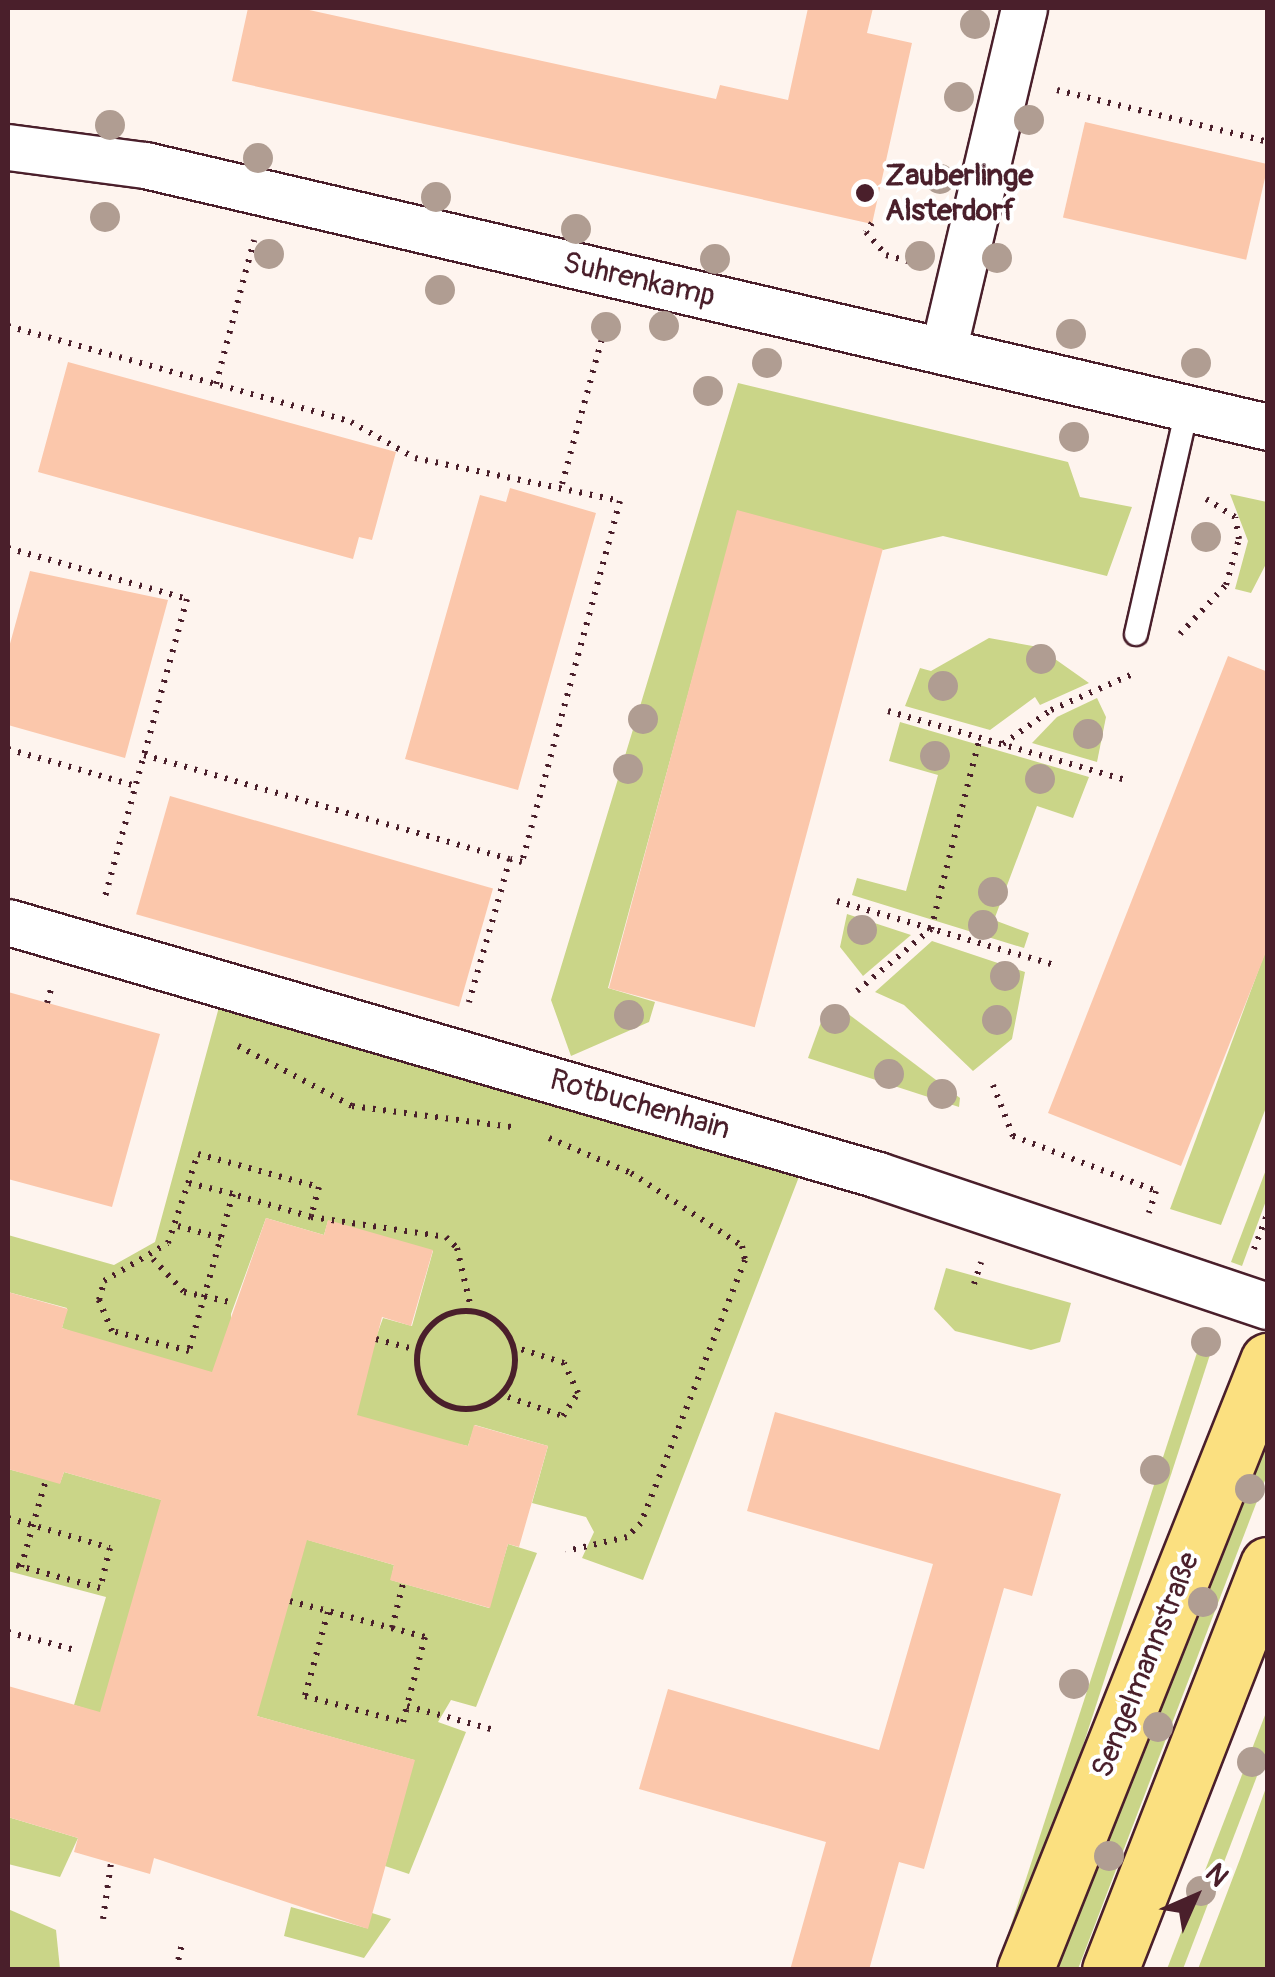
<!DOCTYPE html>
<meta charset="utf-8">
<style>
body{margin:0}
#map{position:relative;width:1275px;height:1977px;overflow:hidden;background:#fef4ee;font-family:Pangolin,sans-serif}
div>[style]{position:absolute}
.green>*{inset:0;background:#cad588;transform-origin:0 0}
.building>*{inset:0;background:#fbc7ab;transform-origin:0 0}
.path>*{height:6px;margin-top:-3px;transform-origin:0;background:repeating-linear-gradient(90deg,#4a1f2b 0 2.5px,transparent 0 10.5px)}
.path>.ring{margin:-3px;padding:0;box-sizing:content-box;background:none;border:6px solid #4a1f2b;border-radius:50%}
.roads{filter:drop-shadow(2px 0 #4a1f2b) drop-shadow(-2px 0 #4a1f2b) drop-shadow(0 2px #4a1f2b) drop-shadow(0 -2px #4a1f2b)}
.service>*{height:22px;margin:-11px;padding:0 11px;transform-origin:11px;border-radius:11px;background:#fff}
.minor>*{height:45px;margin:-22.5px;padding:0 22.5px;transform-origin:22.5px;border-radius:22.5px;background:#fff}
.primary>*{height:55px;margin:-27.5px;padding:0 27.5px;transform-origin:27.5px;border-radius:27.5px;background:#fbe080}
.trees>*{width:30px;height:30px;margin:-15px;border-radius:50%;background:#b09d92}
.dots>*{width:28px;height:28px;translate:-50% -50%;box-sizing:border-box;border:5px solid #fff;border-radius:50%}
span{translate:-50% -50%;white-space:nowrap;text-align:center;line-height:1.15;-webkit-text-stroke:8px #fff;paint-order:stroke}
.poi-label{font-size:30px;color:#4a1f2b;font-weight:700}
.left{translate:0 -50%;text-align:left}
.street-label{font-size:30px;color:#4a1f2b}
.frame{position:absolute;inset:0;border:10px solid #4a1f2b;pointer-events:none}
.north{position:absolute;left:1145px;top:1847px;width:100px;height:100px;-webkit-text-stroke:8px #fff;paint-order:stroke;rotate:45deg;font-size:28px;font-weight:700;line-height:40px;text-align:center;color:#4a1f2b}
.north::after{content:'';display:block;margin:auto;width:35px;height:45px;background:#4a1f2b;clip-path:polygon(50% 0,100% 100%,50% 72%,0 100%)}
</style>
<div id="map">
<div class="green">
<div style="clip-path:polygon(738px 383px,1068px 462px,1080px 497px,1132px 507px,1107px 576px,943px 536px,883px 550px,738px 511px,608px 988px,655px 1002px,649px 1022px,571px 1056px,551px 1000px)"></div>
<div style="clip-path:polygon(1230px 494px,1267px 502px,1267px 562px,1251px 593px,1235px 589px,1248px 541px)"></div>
<div style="clip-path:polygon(989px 638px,1038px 647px,1089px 683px,1040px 705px,1035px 697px,990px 730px,905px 706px,920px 668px,931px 671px)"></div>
<div style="clip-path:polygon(1097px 698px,1106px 717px,1097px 762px,1032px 743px,1057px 717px)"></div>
<div style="clip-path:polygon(900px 722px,1089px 777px,1073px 818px,1037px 806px,994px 920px,1029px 933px,1024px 948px,852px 895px,857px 878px,906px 891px,938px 775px,889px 761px)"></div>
<div style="clip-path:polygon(847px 914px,911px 935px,863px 976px,840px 947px)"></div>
<div style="clip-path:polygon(932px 941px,1025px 972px,1012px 1039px,973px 1071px,904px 1005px,875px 992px)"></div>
<div style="clip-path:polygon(1267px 947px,1267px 1105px,1221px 1225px,1170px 1209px)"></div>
<div style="clip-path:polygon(219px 1007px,802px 1169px,643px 1580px,582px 1558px,594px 1532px,586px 1517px,532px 1503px,548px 1446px,475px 1425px,468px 1446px,346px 1421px,383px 1318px,412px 1326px,433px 1251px,328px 1221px,324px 1235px,266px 1218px,231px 1314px,232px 1393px,62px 1328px,67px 1308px,8px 1292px,8px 1235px,114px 1265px,155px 1242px)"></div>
<div style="clip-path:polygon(839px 1007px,960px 1098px,959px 1107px,808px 1058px,824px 1014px)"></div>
<div style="clip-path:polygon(1267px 1167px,1267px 1198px,1242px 1266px,1231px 1262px)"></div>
<div style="clip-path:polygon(946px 1268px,1071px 1303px,1060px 1342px,1031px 1350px,955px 1331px,934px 1309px)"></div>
<div style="left:1205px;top:1328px;width:13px;height:688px;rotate:18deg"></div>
<div style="clip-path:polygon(1267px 1409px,1267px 1475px,1078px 1969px,1050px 1970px)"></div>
<div style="clip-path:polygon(8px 1469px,60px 1483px,64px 1472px,169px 1502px,110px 1716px,74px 1705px,106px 1597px,8px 1571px)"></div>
<div style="clip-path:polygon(291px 1535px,394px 1565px,391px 1580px,489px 1608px,508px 1544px,537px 1553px,476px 1707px,451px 1700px,438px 1722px,466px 1732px,409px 1874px,385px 1866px,414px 1760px,242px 1712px)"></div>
<div style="clip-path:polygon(1267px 1710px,1267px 1750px,1183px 1969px,1167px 1969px)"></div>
<div style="clip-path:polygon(1267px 1785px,1267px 1969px,1198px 1969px,1240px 1859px)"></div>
<div style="clip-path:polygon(8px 1817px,78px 1838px,60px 1877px,8px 1864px)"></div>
<div style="clip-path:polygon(291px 1907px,366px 1928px,372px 1913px,391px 1919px,364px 1958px,284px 1936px)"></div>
<div style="clip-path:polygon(8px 1909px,56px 1930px,60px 1969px,8px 1967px)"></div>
</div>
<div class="building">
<div style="clip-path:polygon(248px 8px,300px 8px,716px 99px,720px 85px,788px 100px,808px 8px,873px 8px,867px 33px,912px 43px,872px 224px,232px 81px)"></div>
<div style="left:1085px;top:122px;width:188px;height:98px;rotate:13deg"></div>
<div style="clip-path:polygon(68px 362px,396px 452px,372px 540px,359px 537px,353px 559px,38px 472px)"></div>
<div style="clip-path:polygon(510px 488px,596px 513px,518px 790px,405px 759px,480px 495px,506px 502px)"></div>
<div style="left:737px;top:510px;width:151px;height:495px;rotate:15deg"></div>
<div style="clip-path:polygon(30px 571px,168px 600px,125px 758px,8px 725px,8px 651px)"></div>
<div style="clip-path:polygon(1228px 656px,1268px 672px,1268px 947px,1181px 1166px,1048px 1113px)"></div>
<div style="left:170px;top:796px;width:336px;height:123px;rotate:16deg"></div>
<div style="clip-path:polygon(8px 992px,160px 1034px,112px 1207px,8px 1179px)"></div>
<div style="clip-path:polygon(266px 1218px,324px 1235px,328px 1220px,433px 1250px,411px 1326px,382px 1317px,357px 1415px,468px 1446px,474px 1425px,548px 1446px,519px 1547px,508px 1544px,490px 1608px,390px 1580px,394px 1565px,307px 1540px,257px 1716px,415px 1760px,368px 1929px,154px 1858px,150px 1874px,74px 1852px,78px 1838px,8px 1817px,8px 1686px,100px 1712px,161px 1500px,64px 1472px,60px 1484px,8px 1469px,8px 1292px,68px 1309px,62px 1328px,212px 1372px)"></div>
<div style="clip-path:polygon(775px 1412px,1061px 1494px,1032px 1596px,1004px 1588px,924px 1869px,899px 1862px,869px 1970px,790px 1970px,826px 1842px,639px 1789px,668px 1689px,879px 1750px,933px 1564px,747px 1511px)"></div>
</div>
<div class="path">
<div style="left:1057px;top:90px;width:217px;rotate:13.8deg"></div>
<div style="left:872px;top:223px;width:11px;rotate:124deg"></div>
<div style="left:866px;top:232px;width:30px;rotate:49deg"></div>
<div style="left:886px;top:255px;width:28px;rotate:15deg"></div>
<div style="left:8px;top:326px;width:356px;rotate:15.6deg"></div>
<div style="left:351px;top:422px;width:73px;rotate:29.4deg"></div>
<div style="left:415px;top:458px;width:209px;rotate:11.8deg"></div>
<div style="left:620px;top:501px;width:374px;rotate:105.2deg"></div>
<div style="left:522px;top:862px;width:12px;rotate:-166deg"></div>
<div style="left:510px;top:859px;width:149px;rotate:106deg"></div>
<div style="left:216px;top:384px;width:149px;rotate:-75.2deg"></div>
<div style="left:562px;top:484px;width:166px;rotate:-74.6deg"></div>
<div style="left:8px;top:548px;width:186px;rotate:15.9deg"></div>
<div style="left:187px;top:599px;width:309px;rotate:105.4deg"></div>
<div style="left:1180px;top:634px;width:67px;rotate:-46.8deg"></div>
<div style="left:1226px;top:585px;width:48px;rotate:-74.2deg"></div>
<div style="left:1239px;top:539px;width:22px;rotate:-100deg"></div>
<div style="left:1235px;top:517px;width:34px;rotate:-148deg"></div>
<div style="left:888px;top:711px;width:248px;rotate:16.2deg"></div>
<div style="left:1003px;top:744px;width:59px;rotate:-35.3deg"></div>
<div style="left:1051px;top:710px;width:90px;rotate:-23.7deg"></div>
<div style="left:8px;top:749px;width:133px;rotate:16.1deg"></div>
<div style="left:144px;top:755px;width:380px;rotate:15.9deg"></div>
<div style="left:837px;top:901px;width:226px;rotate:16.4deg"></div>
<div style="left:857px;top:991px;width:97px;rotate:-40deg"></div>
<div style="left:931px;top:929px;width:198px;rotate:-75.7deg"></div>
<div style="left:47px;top:1003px;width:19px;rotate:-74deg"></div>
<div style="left:238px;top:1046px;width:129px;rotate:27.8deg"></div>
<div style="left:352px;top:1106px;width:167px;rotate:7.5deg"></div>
<div style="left:993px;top:1085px;width:55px;rotate:68.6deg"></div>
<div style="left:1013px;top:1136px;width:153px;rotate:21deg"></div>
<div style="left:1156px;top:1191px;width:23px;rotate:108deg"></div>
<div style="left:549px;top:1138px;width:89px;rotate:23.1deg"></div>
<div style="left:631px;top:1173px;width:133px;rotate:33.3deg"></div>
<div style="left:742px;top:1246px;width:14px;rotate:78deg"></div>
<div style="left:745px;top:1260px;width:283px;rotate:111.6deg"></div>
<div style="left:641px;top:1523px;width:20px;rotate:135deg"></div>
<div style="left:627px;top:1537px;width:63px;rotate:167.1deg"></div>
<div style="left:198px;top:1154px;width:125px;rotate:15.3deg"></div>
<div style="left:319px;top:1187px;width:31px;rotate:105deg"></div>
<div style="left:311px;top:1217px;width:81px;rotate:-163.6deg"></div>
<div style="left:233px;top:1194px;width:163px;rotate:105.7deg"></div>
<div style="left:189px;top:1351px;width:80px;rotate:-165.4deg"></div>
<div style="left:112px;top:1331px;width:34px;rotate:-113deg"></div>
<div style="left:99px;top:1300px;width:20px;rotate:-75deg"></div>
<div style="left:104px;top:1281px;width:74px;rotate:-30.7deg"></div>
<div style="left:168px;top:1243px;width:94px;rotate:-71.4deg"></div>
<div style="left:189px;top:1183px;width:45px;rotate:14deg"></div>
<div style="left:311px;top:1217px;width:136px;rotate:8.4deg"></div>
<div style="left:446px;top:1237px;width:16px;rotate:45deg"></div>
<div style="left:457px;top:1248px;width:57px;rotate:76.9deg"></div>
<div style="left:178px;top:1226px;width:45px;rotate:15.6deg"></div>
<div style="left:1254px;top:1249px;width:39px;rotate:-69deg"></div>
<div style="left:153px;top:1259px;width:45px;rotate:46.8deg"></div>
<div style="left:184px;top:1292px;width:52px;rotate:12.2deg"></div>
<div style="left:974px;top:1284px;width:23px;rotate:-72deg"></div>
<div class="ring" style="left:417px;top:1311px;width:92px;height:92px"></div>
<div style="left:376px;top:1339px;width:42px;rotate:15deg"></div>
<div style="left:508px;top:1397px;width:58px;rotate:19.1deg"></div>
<div style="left:563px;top:1416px;width:27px;rotate:-57deg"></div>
<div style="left:578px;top:1393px;width:33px;rotate:-115deg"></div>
<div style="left:564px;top:1363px;width:52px;rotate:-162.3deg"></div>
<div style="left:8px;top:1518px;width:106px;rotate:16.4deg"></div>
<div style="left:110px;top:1548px;width:41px;rotate:104deg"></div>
<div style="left:100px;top:1588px;width:95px;rotate:-164.8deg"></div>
<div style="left:21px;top:1567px;width:91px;rotate:-74deg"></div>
<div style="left:290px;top:1601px;width:140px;rotate:14.9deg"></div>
<div style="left:425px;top:1637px;width:71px;rotate:104.6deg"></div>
<div style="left:407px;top:1706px;width:90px;rotate:15.4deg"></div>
<div style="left:328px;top:1612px;width:87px;rotate:105.3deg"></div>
<div style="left:305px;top:1696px;width:101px;rotate:14.9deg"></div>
<div style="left:403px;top:1722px;width:16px;rotate:-76deg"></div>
<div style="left:392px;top:1628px;width:45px;rotate:-76deg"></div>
<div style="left:8px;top:1632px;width:73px;rotate:15deg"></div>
<div style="left:103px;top:1919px;width:57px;rotate:-81.9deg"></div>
<div style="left:176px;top:1970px;width:31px;rotate:-77deg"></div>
</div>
<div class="roads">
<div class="service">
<div style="left:1136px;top:634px;width:231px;rotate:-77.2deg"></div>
</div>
<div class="minor">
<div style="left:8px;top:147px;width:138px;rotate:7.5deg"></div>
<div style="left:145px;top:165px;width:1153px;rotate:13.13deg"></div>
<div style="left:943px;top:351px;width:352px;rotate:-76.7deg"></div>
<div style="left:8px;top:922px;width:906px;rotate:16.21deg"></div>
<div style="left:878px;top:1175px;width:411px;rotate:18.6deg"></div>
</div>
<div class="primary">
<div style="left:1025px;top:1970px;width:656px;rotate:-68.25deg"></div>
<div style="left:1110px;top:1970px;width:435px;rotate:-68.7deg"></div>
</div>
</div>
<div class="trees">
<div style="left:975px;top:24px"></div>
<div style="left:959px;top:97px"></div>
<div style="left:1029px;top:120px"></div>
<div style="left:110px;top:125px"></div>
<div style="left:258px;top:158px"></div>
<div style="left:940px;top:179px"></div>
<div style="left:436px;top:197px"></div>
<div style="left:105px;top:217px"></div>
<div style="left:576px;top:229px"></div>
<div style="left:269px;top:254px"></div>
<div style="left:920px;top:256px"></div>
<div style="left:997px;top:258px"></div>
<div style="left:715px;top:259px"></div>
<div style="left:440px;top:290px"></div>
<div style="left:664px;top:326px"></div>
<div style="left:606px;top:327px"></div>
<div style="left:1071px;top:334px"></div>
<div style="left:767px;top:363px"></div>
<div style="left:1196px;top:363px"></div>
<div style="left:708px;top:391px"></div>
<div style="left:1074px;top:437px"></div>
<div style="left:1206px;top:537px"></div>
<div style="left:1041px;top:659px"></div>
<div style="left:943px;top:686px"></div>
<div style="left:643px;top:719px"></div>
<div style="left:1088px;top:734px"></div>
<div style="left:935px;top:756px"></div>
<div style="left:628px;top:769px"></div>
<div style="left:1040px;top:779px"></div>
<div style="left:993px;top:892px"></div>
<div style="left:983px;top:925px"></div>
<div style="left:862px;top:930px"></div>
<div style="left:1005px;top:976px"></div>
<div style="left:629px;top:1015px"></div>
<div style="left:835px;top:1019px"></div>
<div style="left:997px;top:1020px"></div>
<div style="left:889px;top:1074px"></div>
<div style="left:942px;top:1094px"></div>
<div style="left:1206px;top:1342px"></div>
<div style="left:1155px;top:1470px"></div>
<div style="left:1250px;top:1489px"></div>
<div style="left:1203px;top:1602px"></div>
<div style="left:1074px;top:1684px"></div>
<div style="left:1158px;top:1727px"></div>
<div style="left:1252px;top:1762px"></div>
<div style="left:1109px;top:1856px"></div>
<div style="left:1201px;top:1891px"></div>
</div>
<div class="dots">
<div style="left:865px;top:193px;background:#4a1f2b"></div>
</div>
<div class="poi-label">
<span class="left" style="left:885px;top:193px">Zauberlinge<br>Alsterdorf</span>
</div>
<div class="street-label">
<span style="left:639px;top:280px;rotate:13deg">Suhrenkamp</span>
<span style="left:640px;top:1105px;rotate:16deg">Rotbuchenhain</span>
<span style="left:1146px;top:1665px;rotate:-68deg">Sengelmannstraße</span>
</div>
<div class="frame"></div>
<div class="north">N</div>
</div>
